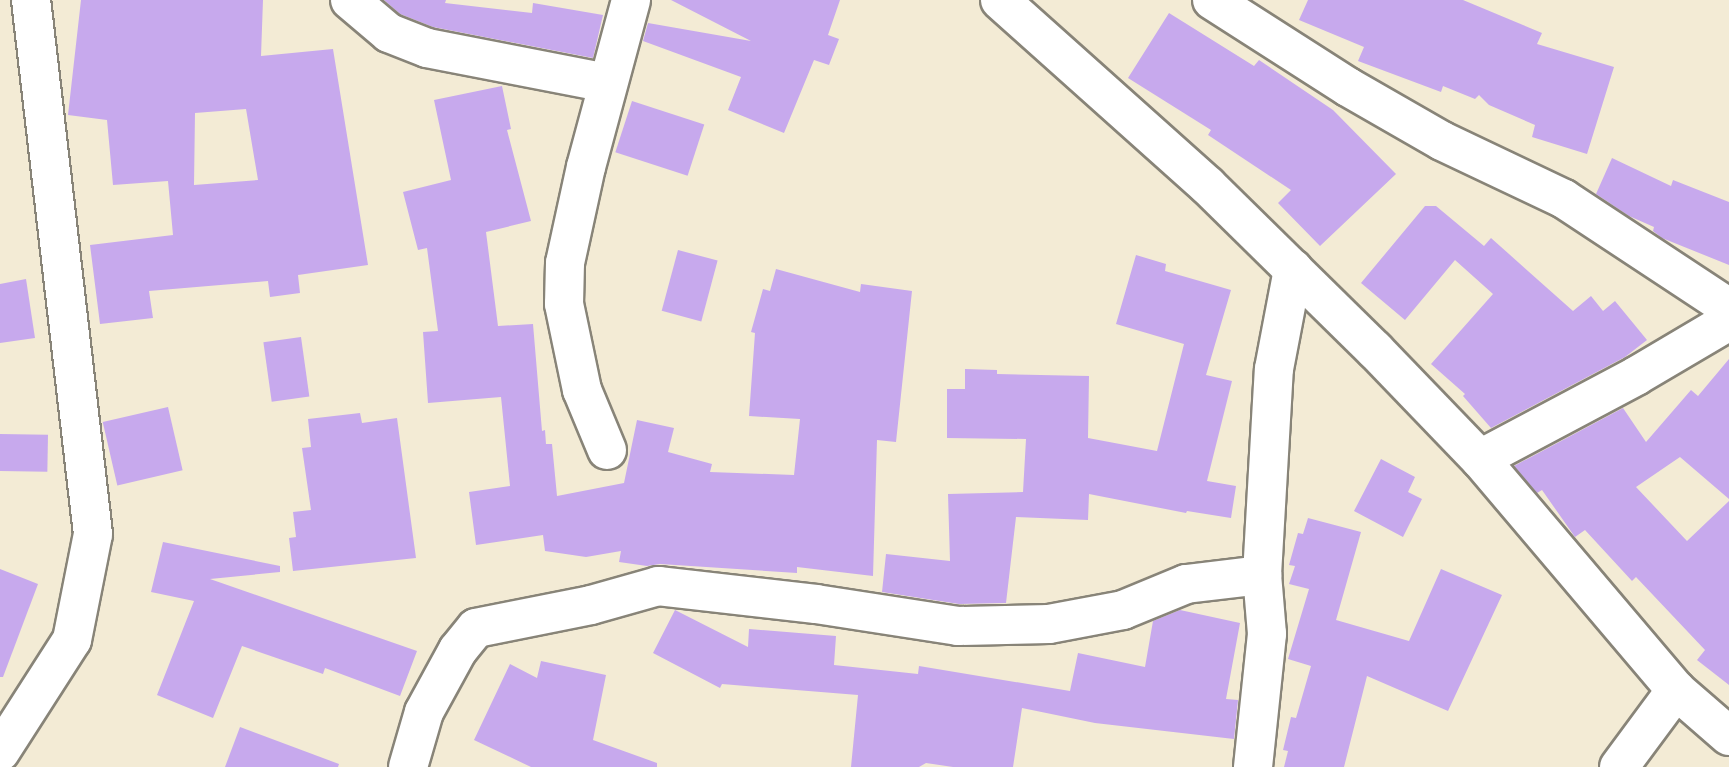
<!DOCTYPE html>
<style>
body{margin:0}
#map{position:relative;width:1729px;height:767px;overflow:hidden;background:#f3ebd5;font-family:Kalam,sans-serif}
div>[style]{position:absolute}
.building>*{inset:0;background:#c7a9ed;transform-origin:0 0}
.roads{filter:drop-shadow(2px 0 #888478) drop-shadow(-2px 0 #888478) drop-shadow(0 2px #888478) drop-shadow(0 -2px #888478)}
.minor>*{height:38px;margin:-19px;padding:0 19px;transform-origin:19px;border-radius:19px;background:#fff}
span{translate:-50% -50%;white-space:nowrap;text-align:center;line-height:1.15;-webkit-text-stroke:6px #fdfcf7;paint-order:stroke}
</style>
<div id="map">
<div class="building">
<div style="clip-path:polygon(evenodd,81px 0,263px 0,261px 56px,333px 49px,368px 265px,298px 275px,300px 293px,270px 297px,268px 281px,149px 291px,153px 318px,100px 324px,90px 245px,173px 235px,168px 181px,113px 185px,107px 120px,68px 115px,81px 0,246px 109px,258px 180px,194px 185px,195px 113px,246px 109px)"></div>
<div style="clip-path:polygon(384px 0,446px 0,445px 3px,532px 13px,533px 3px,603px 15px,593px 58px,433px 27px,400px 14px)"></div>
<div style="clip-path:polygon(671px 0,840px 0,828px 35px,839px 39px,829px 65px,814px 60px,784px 133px,728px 110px,741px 77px,643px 41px,648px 23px,751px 41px)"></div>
<div style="clip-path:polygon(1308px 0,1463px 0,1542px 33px,1537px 44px,1614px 67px,1587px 154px,1532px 137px,1535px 125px,1489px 105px,1479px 95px,1475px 99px,1443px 86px,1441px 92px,1358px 61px,1364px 47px,1299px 20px)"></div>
<div style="clip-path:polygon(1169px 13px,1254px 66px,1259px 60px,1333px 110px,1396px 174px,1320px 246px,1278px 203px,1291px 190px,1208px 135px,1211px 130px,1128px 78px)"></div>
<div style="clip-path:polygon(502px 86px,511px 129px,507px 130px,531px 221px,486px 232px,498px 326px,533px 324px,542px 431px,545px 430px,546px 444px,552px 444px,557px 496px,624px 483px,637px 420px,674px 428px,668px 452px,712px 464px,710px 472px,794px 475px,800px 419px,749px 416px,755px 333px,751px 332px,763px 289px,770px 291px,776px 269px,860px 292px,861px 284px,912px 291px,896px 442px,877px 440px,873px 576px,797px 567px,797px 573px,660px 564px,647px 566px,619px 562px,621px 551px,586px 557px,545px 551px,543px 535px,476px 545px,469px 492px,510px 486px,501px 397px,428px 403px,423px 332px,438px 331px,427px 248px,418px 250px,403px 192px,451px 180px,434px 100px)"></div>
<div style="left:632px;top:101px;width:76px;height:54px;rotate:18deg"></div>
<div style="clip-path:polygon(1612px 158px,1671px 186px,1673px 180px,1729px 202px,1729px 265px,1662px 238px,1653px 231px,1654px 227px,1629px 216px,1596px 194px)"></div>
<div style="clip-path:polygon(1425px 206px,1436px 206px,1484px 246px,1491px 238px,1573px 311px,1591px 296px,1603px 311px,1615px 301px,1647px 340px,1625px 357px,1491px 428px,1463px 396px,1465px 394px,1431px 364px,1493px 294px,1455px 260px,1405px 320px,1361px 283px)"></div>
<div style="left:678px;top:250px;width:41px;height:63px;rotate:15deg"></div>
<div style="clip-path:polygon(1136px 255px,1166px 264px,1165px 271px,1231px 290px,1206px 375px,1232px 381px,1207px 481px,1236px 486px,1231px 518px,1187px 511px,1186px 513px,1089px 494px,1088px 520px,1016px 517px,1006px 603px,959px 604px,882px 592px,886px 554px,950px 561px,948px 494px,1023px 492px,1026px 439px,947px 438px,947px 389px,965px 389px,965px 369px,997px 370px,997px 374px,1089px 376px,1088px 438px,1157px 451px,1184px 344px,1116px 324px)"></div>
<div style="clip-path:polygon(26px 279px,35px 338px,0 343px,0 284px)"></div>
<div style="left:301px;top:337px;width:60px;height:38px;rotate:82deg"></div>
<div style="clip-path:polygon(1729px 359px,1729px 499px,1680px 457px,1636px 487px,1687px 541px,1729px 501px,1729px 685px,1697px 660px,1705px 650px,1636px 577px,1632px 581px,1585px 530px,1575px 537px,1542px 490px,1537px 493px,1514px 466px,1623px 408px,1646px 442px,1691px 390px,1698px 396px)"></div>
<div style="left:168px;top:407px;width:65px;height:67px;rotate:77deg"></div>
<div style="clip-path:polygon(360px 413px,362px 423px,397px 418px,416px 558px,293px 571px,289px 538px,296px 537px,293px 512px,311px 510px,302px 448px,311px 447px,308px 419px)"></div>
<div style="left:0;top:434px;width:48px;height:37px;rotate:1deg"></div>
<div style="clip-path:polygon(1381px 459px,1415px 477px,1408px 492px,1422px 499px,1403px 537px,1354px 511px)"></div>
<div style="clip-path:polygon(1308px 518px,1361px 532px,1336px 620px,1409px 641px,1441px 569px,1502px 595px,1448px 711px,1367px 676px,1344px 767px,1284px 767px,1288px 751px,1283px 750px,1291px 717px,1296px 718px,1311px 666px,1288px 659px,1309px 589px,1289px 584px,1295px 566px,1289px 565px,1298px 533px,1303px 534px)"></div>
<div style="clip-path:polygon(163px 542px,280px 566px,280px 572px,210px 579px,417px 651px,400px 696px,325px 668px,323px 674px,242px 646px,213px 718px,157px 695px,194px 601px,151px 592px)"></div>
<div style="clip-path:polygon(0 569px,38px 584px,3px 677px,0 677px)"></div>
<div style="clip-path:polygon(675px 610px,748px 647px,749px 629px,836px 636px,834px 665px,918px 674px,919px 666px,1070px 691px,1078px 653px,1145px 667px,1153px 621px,1180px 610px,1240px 623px,1226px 699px,1238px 700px,1234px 739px,1095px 723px,1022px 708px,1013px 767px,953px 767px,926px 763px,919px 767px,851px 767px,858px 695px,722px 684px,720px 688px,653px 653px)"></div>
<div style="clip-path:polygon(541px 661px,606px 675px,593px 740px,657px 763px,657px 767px,531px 767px,474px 740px,510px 664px,537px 678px)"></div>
<div style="clip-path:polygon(240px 727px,339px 764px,338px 767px,225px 767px)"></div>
</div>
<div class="roads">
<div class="minor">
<div style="left:350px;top:0;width:51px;rotate:40.2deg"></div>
<div style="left:389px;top:33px;width:41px;rotate:21.5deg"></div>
<div style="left:427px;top:48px;width:183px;rotate:11deg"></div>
<div style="left:1000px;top:0;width:279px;rotate:41.8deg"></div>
<div style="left:1208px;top:186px;width:234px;rotate:44.5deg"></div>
<div style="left:1375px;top:350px;width:151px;rotate:46.1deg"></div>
<div style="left:1480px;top:459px;width:303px;rotate:49.7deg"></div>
<div style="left:1676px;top:690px;width:70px;rotate:41deg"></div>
<div style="left:1212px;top:0;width:161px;rotate:32.6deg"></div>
<div style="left:1348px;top:87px;width:108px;rotate:29.9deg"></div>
<div style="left:1442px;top:141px;width:135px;rotate:25.4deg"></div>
<div style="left:1564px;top:199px;width:198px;rotate:33.4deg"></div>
<div style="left:607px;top:450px;width:65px;rotate:-112.6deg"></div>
<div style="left:582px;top:390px;width:88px;rotate:-101.8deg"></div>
<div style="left:564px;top:304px;width:41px;rotate:-88.6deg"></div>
<div style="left:565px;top:263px;width:98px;rotate:-77.7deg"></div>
<div style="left:586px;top:167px;width:173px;rotate:-74.9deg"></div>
<div style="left:1480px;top:459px;width:177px;rotate:-28deg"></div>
<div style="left:1636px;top:376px;width:108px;rotate:-30.6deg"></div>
<div style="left:0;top:752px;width:133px;rotate:-57.3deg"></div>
<div style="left:72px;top:640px;width:108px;rotate:-78.8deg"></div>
<div style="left:93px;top:534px;width:538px;rotate:-96.62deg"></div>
<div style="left:408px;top:767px;width:57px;rotate:-73.8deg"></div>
<div style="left:424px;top:712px;width:71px;rotate:-61.3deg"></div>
<div style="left:458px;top:650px;width:28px;rotate:-51deg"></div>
<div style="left:476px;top:628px;width:117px;rotate:-11.3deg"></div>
<div style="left:591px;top:605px;width:70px;rotate:-15.8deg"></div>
<div style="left:658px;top:586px;width:159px;rotate:6.5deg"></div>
<div style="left:816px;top:604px;width:144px;rotate:8.8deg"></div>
<div style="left:958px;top:626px;width:91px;rotate:-1.3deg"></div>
<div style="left:1049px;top:624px;width:75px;rotate:-10.7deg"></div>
<div style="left:1123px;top:610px;width:68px;rotate:-22.4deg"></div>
<div style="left:1186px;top:584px;width:77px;rotate:-6.8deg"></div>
<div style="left:1253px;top:767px;width:134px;rotate:-84deg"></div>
<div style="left:1267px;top:634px;width:59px;rotate:-94.8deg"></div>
<div style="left:1262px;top:575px;width:206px;rotate:-86.7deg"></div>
<div style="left:1274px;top:369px;width:102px;rotate:-79.2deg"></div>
<div style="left:1619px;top:767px;width:96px;rotate:-53.5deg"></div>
</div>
</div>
</div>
